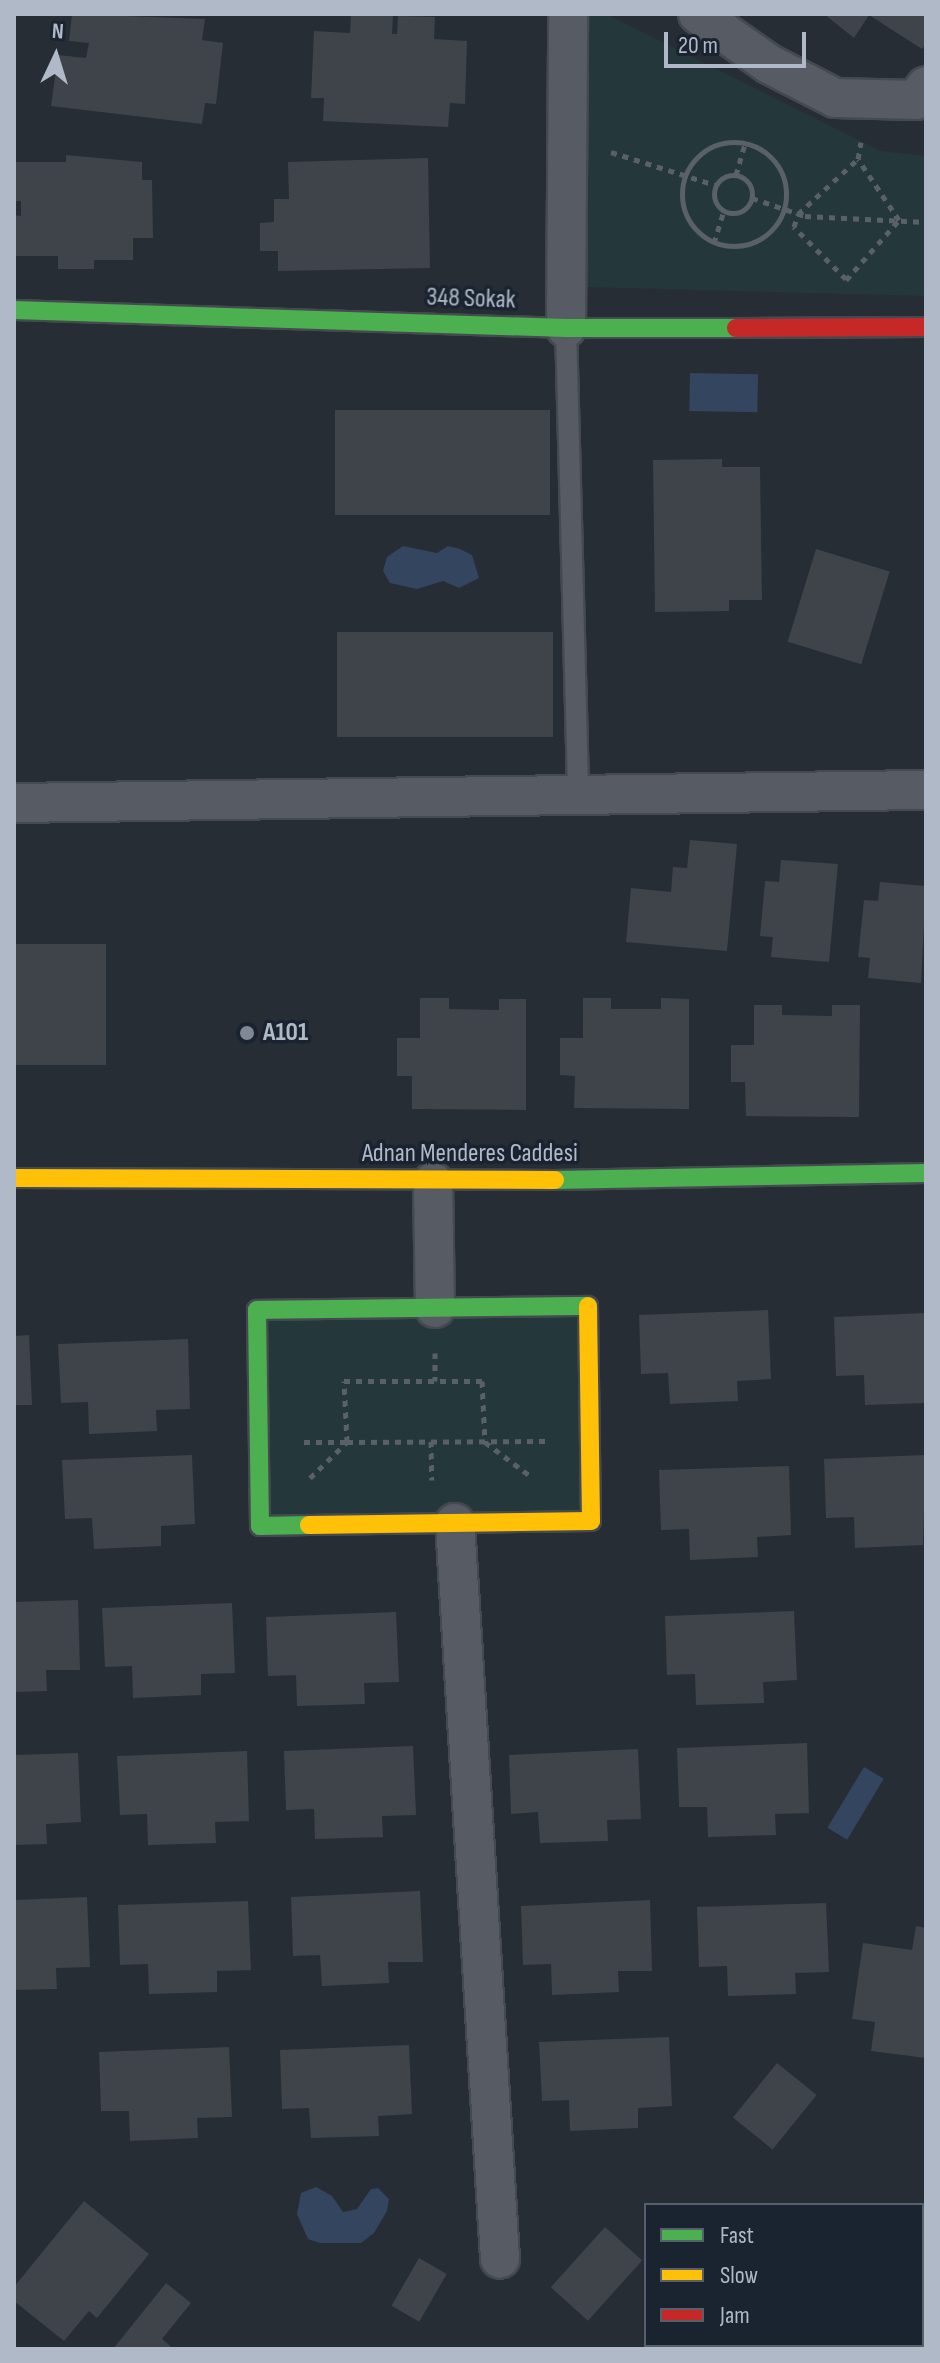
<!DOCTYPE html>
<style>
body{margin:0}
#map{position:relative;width:940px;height:2363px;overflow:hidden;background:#272d35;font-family:"Sofia Sans Condensed",sans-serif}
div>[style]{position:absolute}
.green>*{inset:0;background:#24373b;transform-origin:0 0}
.water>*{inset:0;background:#33455f;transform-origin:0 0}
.building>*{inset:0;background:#3f444b;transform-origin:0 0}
.path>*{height:5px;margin-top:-2.5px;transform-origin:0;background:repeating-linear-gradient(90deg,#5a6067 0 6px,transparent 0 12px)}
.path>.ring{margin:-2.5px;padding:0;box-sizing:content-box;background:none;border:5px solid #5a6067;border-radius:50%}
.roads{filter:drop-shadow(2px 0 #454950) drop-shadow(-2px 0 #454950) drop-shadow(0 2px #454950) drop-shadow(0 -2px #454950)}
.lane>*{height:20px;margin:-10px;padding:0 10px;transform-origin:10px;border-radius:10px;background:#575b63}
.street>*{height:38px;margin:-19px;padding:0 19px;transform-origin:19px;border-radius:19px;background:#575b63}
.fast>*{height:18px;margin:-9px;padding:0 9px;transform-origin:9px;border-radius:9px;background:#4caf50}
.slow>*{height:18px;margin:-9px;padding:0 9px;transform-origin:9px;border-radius:9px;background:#ffc107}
.jam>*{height:18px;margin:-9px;padding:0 9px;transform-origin:9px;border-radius:9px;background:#c62828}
.dots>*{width:22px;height:22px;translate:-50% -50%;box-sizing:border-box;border:4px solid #1a2330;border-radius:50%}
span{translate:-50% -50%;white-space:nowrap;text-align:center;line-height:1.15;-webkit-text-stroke:7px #1a2330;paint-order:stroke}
.street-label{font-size:26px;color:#b0b9c7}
.poi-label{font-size:26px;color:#b0b9c7;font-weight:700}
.left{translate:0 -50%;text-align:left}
.frame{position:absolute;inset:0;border:16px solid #b0b9c7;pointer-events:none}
.legend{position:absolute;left:644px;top:2203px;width:280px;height:144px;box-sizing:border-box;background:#1a2330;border:2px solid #565f6c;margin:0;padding:10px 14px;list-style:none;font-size:24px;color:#b0b9c7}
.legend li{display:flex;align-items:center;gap:16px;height:40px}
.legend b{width:40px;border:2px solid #565f6c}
.north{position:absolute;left:16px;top:16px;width:80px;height:80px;-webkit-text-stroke:6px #1a2330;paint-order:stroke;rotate:4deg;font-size:22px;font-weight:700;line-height:32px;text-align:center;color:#b0b9c7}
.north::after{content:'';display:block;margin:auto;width:28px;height:36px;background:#b0b9c7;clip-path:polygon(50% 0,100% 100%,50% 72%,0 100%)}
.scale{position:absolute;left:664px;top:32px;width:142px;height:36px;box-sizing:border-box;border:4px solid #b0b9c7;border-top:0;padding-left:10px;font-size:24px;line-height:28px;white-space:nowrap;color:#b0b9c7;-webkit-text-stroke:6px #1a2330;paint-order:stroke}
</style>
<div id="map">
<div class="green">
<div style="clip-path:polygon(587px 14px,606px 14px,881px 151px,926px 156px,926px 296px,586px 287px)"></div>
<div style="left:582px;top:1315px;width:198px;height:315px;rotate:89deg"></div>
</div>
<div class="water">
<div style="left:690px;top:373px;width:68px;height:38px;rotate:1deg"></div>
<div style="clip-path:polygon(403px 546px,437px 553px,448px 546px,460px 549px,472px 555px,479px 578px,459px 588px,443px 581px,417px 589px,390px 583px,383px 571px,387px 557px)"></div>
<div style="left:864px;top:1767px;width:23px;height:71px;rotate:31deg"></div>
<div style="clip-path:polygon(316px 2187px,332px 2196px,343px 2212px,357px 2209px,371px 2189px,378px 2188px,389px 2199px,387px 2211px,374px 2233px,361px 2243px,320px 2243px,308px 2239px,297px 2214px,301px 2193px)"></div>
</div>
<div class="building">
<div style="clip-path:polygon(72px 14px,205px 19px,202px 40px,223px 43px,216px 104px,205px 103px,202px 124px,51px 106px,58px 55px,86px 58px,89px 43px,69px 41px)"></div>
<div style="clip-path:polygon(351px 14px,393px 14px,392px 34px,397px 34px,398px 16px,435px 17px,434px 39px,467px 41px,465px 104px,450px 103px,448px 127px,323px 121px,324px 98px,311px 98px,314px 31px,350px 33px)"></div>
<div style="clip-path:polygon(824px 14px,926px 14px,926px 43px,922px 49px,869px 15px,854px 38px)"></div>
<div style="clip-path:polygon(66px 155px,142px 162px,142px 180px,152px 180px,153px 238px,133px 238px,133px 260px,94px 260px,94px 269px,58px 269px,58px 256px,14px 256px,14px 215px,21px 216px,21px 201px,14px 201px,14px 162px,66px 162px)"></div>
<div style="clip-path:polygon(428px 158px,430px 268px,278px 271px,278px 251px,260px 251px,260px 223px,274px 222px,274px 199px,289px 199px,288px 162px)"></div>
<div style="left:335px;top:410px;width:215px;height:105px"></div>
<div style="clip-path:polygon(722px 459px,722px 467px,760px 467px,762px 600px,729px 600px,729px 611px,655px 612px,653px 460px)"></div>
<div style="left:816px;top:549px;width:77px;height:97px;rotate:17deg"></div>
<div style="left:337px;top:632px;width:216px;height:105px"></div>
<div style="clip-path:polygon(690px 840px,737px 844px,727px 951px,626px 942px,631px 888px,671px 892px,673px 867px,687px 868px)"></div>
<div style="clip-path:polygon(781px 860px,838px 864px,829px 962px,771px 957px,773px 937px,760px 936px,765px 881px,779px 882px)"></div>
<div style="clip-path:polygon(880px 882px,926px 886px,921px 983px,868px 978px,870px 958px,858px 957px,864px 900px,878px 901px)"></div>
<div style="left:14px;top:944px;width:92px;height:121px"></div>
<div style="clip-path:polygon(420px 998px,449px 998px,449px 1009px,499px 1010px,499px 999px,526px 999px,526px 1110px,412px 1109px,412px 1076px,397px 1076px,397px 1038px,420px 1038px)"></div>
<div style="clip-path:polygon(583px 998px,611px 998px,611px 1009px,661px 1009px,661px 998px,689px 999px,689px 1109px,574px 1108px,575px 1076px,560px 1075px,560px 1038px,583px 1038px)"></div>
<div style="clip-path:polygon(754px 1005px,782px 1005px,782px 1015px,832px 1016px,832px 1005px,860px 1005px,859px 1117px,746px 1116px,745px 1082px,731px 1082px,731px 1045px,754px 1045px)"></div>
<div style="clip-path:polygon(768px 1310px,771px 1379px,737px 1381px,738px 1401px,670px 1404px,668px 1373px,641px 1374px,639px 1315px)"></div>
<div style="clip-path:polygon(926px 1313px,926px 1403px,865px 1405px,864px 1375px,836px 1376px,834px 1317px)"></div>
<div style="clip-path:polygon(29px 1335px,32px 1405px,14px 1405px,14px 1336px)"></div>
<div style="clip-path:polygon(188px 1339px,190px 1409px,156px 1410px,157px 1431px,89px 1434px,88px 1402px,61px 1403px,58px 1344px)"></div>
<div style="clip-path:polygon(192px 1455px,195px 1524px,161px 1526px,161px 1546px,94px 1549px,92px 1518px,65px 1519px,62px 1460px)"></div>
<div style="clip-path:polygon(926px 1455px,923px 1545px,855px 1548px,854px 1517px,826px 1518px,824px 1459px)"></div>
<div style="clip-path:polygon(789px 1466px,791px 1535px,757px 1537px,758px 1557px,690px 1560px,689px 1529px,661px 1530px,659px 1470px)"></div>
<div style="clip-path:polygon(78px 1600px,80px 1670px,46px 1670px,47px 1691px,14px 1692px,14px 1602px)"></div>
<div style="clip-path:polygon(232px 1603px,235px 1673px,201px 1674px,201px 1695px,133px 1698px,132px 1666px,105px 1667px,102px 1608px)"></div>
<div style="clip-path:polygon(794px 1611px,797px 1680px,763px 1682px,764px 1703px,696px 1705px,695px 1674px,667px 1675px,665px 1616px)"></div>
<div style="clip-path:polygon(396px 1612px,399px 1682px,364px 1683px,365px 1704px,297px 1706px,296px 1675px,268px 1676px,266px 1617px)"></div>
<div style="clip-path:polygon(807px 1743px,809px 1813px,775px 1814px,776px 1835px,708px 1837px,707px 1807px,679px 1807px,677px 1748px)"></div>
<div style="clip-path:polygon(413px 1746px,416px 1815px,382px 1816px,383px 1837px,315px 1839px,314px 1809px,286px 1810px,284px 1751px)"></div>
<div style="clip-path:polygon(638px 1749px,641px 1819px,607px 1820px,608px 1841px,540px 1843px,538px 1812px,511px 1814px,509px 1755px)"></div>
<div style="clip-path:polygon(247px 1751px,249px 1821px,215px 1822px,216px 1843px,148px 1845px,147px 1814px,120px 1815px,117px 1756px)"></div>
<div style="clip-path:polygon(78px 1753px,81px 1822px,46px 1824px,47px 1844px,14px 1845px,14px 1755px)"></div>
<div style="clip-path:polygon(420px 1891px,423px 1962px,388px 1962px,389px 1983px,322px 1986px,320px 1955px,293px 1956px,291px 1897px)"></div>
<div style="clip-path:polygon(87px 1897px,90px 1967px,56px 1968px,57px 1989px,14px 1990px,14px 1900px)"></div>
<div style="clip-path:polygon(650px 1900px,652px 1971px,618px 1971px,619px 1992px,552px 1995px,551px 1964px,523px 1965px,521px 1906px)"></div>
<div style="clip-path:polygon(248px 1901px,251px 1970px,217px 1971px,217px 1992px,149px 1994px,148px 1964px,120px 1965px,118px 1905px)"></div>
<div style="clip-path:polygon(826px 1903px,829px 1972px,795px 1973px,796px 1994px,728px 1996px,727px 1966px,699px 1967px,697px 1907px)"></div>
<div style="clip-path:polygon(916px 1926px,926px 1928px,926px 2058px,871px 2051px,875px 2022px,852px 2019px,863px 1943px,912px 1950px)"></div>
<div style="clip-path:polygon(669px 2037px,672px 2106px,638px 2108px,638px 2128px,570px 2131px,569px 2100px,542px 2101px,539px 2042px)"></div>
<div style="clip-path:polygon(409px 2045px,412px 2114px,378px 2116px,379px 2136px,311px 2138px,309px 2108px,282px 2109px,280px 2050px)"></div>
<div style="clip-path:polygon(229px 2047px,232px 2117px,197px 2118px,198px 2138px,130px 2141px,129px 2111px,101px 2111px,99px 2052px)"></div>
<div style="left:777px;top:2063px;width:51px;height:70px;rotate:39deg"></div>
<div style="clip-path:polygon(84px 2201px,149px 2254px,97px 2318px,89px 2311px,64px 2341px,14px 2301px,14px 2287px)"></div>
<div style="left:605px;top:2227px;width:50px;height:81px;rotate:42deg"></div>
<div style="left:419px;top:2258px;width:32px;height:55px;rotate:30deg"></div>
<div style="clip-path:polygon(166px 2283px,191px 2303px,162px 2339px,174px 2349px,113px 2349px)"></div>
</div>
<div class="path">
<div class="ring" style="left:682px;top:142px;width:99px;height:99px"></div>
<div style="left:611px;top:152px;width:109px;rotate:17.6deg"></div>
<div class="ring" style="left:714px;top:175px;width:33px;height:33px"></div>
<div style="left:736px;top:175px;width:33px;rotate:-74deg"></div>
<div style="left:752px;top:198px;width:56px;rotate:18.8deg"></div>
<div style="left:805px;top:216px;width:121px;rotate:2.8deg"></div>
<div style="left:714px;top:243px;width:34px;rotate:-73deg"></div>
<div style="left:846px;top:279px;width:74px;rotate:-135deg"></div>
<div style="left:794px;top:227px;width:14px;rotate:-73deg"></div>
<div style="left:798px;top:214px;width:81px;rotate:-42.5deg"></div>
<div style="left:858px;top:159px;width:17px;rotate:-80deg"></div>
<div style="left:846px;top:280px;width:80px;rotate:-48.5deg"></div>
<div style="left:899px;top:220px;width:73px;rotate:-123.9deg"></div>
<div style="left:435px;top:1353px;width:28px;rotate:90deg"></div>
<div style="left:431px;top:1441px;width:39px;rotate:89deg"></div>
<div style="left:304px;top:1442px;width:43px"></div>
<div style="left:347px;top:1442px;width:61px;rotate:-92.8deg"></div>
<div style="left:344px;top:1381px;width:138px"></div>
<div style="left:482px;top:1381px;width:61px;rotate:87.2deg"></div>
<div style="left:485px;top:1442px;width:55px;rotate:36.9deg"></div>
<div style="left:310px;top:1478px;width:52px;rotate:-44.2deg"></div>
<div style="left:347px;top:1442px;width:198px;rotate:-0.3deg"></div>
</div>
<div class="roads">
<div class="lane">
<div style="left:566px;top:328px;width:466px;rotate:88.5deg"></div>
</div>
<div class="street">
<div style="left:698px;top:14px;width:87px;rotate:35.2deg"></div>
<div style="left:769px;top:64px;width:74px;rotate:27.3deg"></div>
<div style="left:835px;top:98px;width:81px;rotate:1.4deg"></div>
<div style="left:916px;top:100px;width:17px;rotate:-54deg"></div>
<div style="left:566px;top:328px;width:314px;rotate:-89.6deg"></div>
<div style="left:14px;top:803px;width:912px;rotate:-0.82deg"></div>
<div style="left:433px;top:1182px;width:126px;rotate:89.1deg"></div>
<div style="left:455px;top:1523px;width:737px;rotate:86.5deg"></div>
</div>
<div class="fast">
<div style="left:14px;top:310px;width:552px;rotate:1.87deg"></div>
<div style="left:566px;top:328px;width:170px"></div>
<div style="left:555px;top:1180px;width:371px;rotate:-1.1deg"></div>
<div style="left:309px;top:1525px;width:49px;rotate:178.8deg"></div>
<div style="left:260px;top:1526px;width:216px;rotate:-90.8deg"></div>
<div style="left:257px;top:1310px;width:331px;rotate:-0.7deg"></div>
</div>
<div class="slow">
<div style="left:14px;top:1178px;width:541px;rotate:0.21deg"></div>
<div style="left:309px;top:1525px;width:282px;rotate:-0.8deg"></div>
<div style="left:591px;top:1521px;width:215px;rotate:-90.8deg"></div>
</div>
<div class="jam">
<div style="left:736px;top:328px;width:190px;rotate:-0.3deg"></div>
</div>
</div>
<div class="dots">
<div style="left:247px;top:1033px;background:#808894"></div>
</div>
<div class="street-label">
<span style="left:471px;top:299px;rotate:2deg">348 Sokak</span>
<span style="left:470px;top:1154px">Adnan Menderes Caddesi</span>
</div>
<div class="poi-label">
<span class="left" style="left:263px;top:1033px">A101</span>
</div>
<div class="frame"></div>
<ul class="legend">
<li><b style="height:10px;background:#4caf50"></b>Fast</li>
<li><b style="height:10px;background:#ffc107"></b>Slow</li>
<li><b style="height:10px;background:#c62828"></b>Jam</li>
</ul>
<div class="north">N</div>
<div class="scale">20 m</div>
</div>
